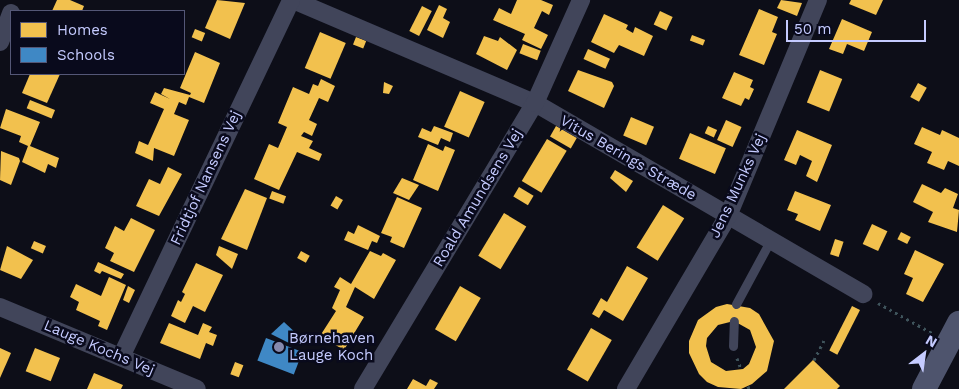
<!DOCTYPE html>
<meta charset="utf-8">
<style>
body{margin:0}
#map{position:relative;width:959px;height:389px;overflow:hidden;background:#0d0e18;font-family:"Work Sans",sans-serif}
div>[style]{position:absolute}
.homes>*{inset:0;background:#f2c14e;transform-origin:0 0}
.schools>*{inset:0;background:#3f88c5;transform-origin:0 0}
.path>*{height:3px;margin-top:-1.5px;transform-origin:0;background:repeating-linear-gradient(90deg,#3f545c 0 2.5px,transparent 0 6.5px)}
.lane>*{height:9px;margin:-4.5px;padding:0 4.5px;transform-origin:4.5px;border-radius:4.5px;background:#41455a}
.street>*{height:18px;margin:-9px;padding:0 9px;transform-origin:9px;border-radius:9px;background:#41455a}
.secondary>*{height:24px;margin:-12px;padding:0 12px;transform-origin:12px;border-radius:12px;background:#4e546d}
.dots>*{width:14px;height:14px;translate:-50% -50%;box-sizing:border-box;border:2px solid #090a1c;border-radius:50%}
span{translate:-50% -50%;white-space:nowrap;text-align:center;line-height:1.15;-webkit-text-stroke:5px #090a1c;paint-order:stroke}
.street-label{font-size:15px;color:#c5cbff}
.poi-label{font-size:15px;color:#c5cbff}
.left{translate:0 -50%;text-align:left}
.legend{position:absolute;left:10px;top:10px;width:175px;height:65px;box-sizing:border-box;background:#090a1c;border:1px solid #545777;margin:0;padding:6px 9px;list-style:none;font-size:15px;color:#c5cbff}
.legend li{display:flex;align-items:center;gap:10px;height:25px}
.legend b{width:25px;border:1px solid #545777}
.north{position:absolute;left:899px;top:329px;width:50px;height:50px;-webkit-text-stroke:4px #090a1c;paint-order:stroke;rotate:30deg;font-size:14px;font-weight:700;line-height:20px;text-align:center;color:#c5cbff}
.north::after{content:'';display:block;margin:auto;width:18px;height:22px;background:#c5cbff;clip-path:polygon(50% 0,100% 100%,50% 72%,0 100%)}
.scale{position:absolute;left:786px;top:20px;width:140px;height:22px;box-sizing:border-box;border:2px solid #c5cbff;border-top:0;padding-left:6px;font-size:15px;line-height:18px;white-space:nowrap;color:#c5cbff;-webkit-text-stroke:4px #090a1c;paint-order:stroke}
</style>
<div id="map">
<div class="homes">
<div style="clip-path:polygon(57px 0,70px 0,84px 6px,82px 11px,52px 11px)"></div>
<div style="clip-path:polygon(217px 0,245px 3px,230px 39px,205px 28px)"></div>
<div style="clip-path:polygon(517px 0,541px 0,553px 5px,549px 15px,542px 11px,534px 28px,548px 35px,541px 49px,522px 40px,525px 34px,493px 20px,499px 8px,511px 14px)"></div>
<div style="clip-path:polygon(781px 0,802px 3px,797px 16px,777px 8px)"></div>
<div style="clip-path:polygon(851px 0,883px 0,876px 15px,849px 4px)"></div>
<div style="clip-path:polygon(439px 5px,447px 9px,443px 18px,450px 22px,443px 38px,427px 30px)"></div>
<div style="left:422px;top:6px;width:11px;height:28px;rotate:27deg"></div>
<div style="clip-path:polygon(759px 9px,778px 17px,772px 32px,777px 34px,764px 65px,739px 55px)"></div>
<div style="left:660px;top:11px;width:14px;height:15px;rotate:25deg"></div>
<div style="clip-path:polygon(604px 14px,628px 25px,626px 29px,633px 33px,635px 27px,653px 36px,644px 56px,619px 45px,614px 53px,591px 42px)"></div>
<div style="clip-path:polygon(842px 19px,872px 32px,864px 51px,847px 44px,843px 54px,829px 49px)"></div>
<div style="left:195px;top:29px;width:11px;height:9px;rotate:22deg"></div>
<div style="left:320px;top:32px;width:28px;height:39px;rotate:23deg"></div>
<div style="left:692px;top:35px;width:14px;height:6px;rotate:21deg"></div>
<div style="clip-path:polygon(484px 36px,498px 41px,500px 37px,517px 50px,507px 70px,476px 54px)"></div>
<div style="left:356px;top:37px;width:11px;height:8px;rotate:22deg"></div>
<div style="left:523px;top:44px;width:19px;height:10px;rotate:21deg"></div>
<div style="left:588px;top:49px;width:24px;height:11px;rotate:24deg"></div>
<div style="clip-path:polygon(195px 52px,220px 63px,204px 103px,189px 97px,186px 105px,179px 102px,174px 114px,189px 120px,174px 156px,154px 148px,153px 161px,135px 153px,139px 141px,148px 145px,164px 109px,150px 103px,155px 92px,170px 99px,161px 94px,164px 88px,190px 95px,191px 93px,180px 88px)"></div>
<div style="clip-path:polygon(578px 70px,612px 82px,614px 86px,604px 108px,568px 91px)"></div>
<div style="left:820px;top:70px;width:24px;height:35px;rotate:22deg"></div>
<div style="clip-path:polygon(734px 72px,753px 80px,750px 87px,754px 89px,749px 100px,745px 98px,741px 106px,722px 98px)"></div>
<div style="clip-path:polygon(30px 74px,60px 74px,47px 103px,22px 93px)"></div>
<div style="clip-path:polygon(321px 79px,335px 86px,328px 102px,319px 98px,309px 120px,317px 124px,312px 136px,304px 132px,301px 136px,313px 141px,309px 148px,322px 154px,319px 161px,297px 152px,279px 190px,254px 179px,269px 144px,278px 148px,287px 127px,278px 123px,293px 87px,309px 94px,313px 84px,318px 86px)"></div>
<div style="clip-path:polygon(384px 82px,393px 86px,389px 94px,383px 93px)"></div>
<div style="left:918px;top:83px;width:10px;height:16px;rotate:29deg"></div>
<div style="left:460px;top:91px;width:27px;height:39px;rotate:24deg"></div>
<div style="left:30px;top:100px;width:27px;height:9px;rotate:22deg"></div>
<div style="clip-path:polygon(6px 109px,40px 122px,30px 146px,59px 158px,56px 168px,48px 164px,45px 173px,22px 162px,28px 146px,19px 142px,21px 136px,0 128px)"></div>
<div style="left:631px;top:117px;width:25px;height:20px;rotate:23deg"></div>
<div style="left:726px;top:120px;width:17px;height:22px;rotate:24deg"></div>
<div style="clip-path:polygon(434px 126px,453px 133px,450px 142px,441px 138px,438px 145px,418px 137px,422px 128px,431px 132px)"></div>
<div style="left:556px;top:126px;width:24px;height:12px;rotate:30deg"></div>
<div style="left:708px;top:126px;width:10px;height:8px;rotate:24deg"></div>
<div style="clip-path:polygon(922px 127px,940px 135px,942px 130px,959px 138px,959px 166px,948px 161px,944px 170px,927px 163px,932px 152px,914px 144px)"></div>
<div style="clip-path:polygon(797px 130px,832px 145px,817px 182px,806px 176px,812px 161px,800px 155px,796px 165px,784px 160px)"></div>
<div style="left:690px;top:133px;width:39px;height:28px;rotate:23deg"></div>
<div style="left:547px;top:139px;width:23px;height:49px;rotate:31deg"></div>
<div style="clip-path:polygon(428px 144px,443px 151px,445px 146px,455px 150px,438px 191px,413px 180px)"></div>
<div style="clip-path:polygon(1px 151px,19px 158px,20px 161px,11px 185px,0 180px)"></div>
<div style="clip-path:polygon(168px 167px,182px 174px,159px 216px,136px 206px,149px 179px,160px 184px)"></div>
<div style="clip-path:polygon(615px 170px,633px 181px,626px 192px,610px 178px)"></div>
<div style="clip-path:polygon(402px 178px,419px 185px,409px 200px,393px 193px)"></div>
<div style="clip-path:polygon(922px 184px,941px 193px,945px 188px,958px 194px,953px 208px,959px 210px,957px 232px,928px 222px,933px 212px,913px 202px)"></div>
<div style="left:519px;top:187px;width:17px;height:11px;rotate:31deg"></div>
<div style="clip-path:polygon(245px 189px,267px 198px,247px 250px,221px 239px)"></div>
<div style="left:272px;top:191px;width:15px;height:8px;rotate:20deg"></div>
<div style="clip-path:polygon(795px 191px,831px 205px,820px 231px,795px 220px,798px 214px,787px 210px)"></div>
<div style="left:336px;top:196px;width:8px;height:11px;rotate:30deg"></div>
<div style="clip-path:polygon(397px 197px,422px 208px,404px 248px,390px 242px,392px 237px,381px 233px)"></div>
<div style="left:663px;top:205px;width:25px;height:50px;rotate:32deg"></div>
<div style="left:504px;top:213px;width:26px;height:50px;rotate:31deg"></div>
<div style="clip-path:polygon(131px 218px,155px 230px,134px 272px,110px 261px,114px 253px,105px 248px,115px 226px,124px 231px)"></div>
<div style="left:872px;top:224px;width:17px;height:22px;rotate:25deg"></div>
<div style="clip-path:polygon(358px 225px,380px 236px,377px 243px,372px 241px,368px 250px,344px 240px,348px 231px,354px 234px)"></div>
<div style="left:901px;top:232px;width:11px;height:8px;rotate:27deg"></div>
<div style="left:835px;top:239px;width:9px;height:16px;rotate:18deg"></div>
<div style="left:34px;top:241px;width:13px;height:8px;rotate:23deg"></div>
<div style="clip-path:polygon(7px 246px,33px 260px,21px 279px,0 270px)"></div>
<div style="clip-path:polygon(219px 246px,238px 254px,232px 269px,216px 255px)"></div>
<div style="clip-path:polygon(915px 250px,944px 264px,923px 302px,906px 294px,913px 278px,904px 274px)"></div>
<div style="left:301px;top:251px;width:10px;height:8px;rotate:29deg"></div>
<div style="clip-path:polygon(370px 251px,381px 256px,383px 253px,396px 260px,374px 299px,355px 287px,346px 307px,364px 317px,344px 350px,320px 336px,336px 311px,332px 308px,340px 290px,334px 287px,340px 277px,351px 284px)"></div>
<div style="clip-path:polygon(98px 262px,124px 274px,121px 279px,102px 271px,100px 274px,94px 271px)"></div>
<div style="clip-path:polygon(196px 263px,223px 275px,205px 312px,193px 306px,185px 323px,171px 316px,178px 300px,181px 302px,185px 294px,182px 292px)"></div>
<div style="clip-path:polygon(627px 266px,648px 278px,623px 321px,604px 310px,599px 318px,592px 314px,601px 298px,607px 302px)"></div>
<div style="clip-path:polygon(109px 277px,126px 285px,107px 330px,98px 326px,100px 321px,76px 310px,79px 302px,70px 297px,76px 284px,101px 296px)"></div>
<div style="clip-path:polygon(128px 286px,135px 290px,129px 303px,123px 300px)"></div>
<div style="left:460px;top:286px;width:24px;height:50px;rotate:30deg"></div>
<div style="clip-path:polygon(evenodd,727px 304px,750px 308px,759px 314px,774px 341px,767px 371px,752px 384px,741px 389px,718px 387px,707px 382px,699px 374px,689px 353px,689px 341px,698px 320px,716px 307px,727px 304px,734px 321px,750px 330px,756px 347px,749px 364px,743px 369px,726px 371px,711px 362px,706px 346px,707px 338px,718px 325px,734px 321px)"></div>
<div style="left:852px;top:306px;width:9px;height:50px;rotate:27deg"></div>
<div style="clip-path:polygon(169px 323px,198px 335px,203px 323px,212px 327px,209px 332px,217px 335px,213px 346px,206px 343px,200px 359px,160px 343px)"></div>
<div style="left:591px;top:328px;width:24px;height:48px;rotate:30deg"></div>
<div style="clip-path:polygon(0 348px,11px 353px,0 378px)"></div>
<div style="left:35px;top:348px;width:27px;height:25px;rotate:22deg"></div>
<div style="clip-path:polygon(813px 360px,840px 386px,837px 389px,784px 389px)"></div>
<div style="left:235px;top:362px;width:9px;height:13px;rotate:21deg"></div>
<div style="clip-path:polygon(94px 373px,123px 385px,121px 389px,87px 389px)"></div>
<div style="clip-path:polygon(413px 379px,426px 386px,430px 379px,438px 383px,434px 389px,407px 389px)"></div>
</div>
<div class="schools">
<div style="clip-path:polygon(284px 322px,299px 336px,291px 344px,271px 334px)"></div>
<div style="left:266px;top:338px;width:39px;height:24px;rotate:21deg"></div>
</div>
<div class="path">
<div style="left:878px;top:303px;width:62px;rotate:29.1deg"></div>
<div style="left:737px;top:358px;width:12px;rotate:70deg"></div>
<div style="left:814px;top:360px;width:22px;rotate:-63deg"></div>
<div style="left:748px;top:386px;width:3px;rotate:72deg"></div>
</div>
<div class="lane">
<div style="left:736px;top:304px;width:72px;rotate:-61.6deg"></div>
<div style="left:733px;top:346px;width:25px;rotate:-88deg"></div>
</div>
<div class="street">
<div style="left:293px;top:0;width:263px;rotate:23.1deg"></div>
<div style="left:535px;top:103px;width:380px;rotate:30.2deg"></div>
<div style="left:0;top:42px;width:31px;rotate:-69deg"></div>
<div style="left:0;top:307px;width:213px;rotate:22.6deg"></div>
<div style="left:121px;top:357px;width:395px;rotate:-64.5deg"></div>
<div style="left:363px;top:389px;width:334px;rotate:-59deg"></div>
<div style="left:535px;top:103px;width:113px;rotate:-65.9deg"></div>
<div style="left:626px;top:389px;width:201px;rotate:-59.5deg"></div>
<div style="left:728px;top:216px;width:234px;rotate:-67.4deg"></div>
</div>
<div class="secondary">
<div style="left:924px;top:389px;width:75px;rotate:-62.1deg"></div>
</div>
<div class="dots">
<div style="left:279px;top:347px;background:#8589ae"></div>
</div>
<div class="street-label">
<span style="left:628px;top:158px;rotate:30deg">Vitus Berings Stræde</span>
<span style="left:206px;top:178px;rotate:-65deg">Fridtjof Nansens Vej</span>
<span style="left:738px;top:186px;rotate:-65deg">Jens Munks Vej</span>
<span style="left:478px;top:198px;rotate:-59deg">Roald Amundsens Vej</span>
<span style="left:99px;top:348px;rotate:23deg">Lauge Kochs Vej</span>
</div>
<div class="poi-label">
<span class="left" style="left:289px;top:347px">Børnehaven<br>Lauge Koch</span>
</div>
<ul class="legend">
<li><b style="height:14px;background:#f2c14e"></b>Homes</li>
<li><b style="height:14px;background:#3f88c5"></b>Schools</li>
</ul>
<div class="north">N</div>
<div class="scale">50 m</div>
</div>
